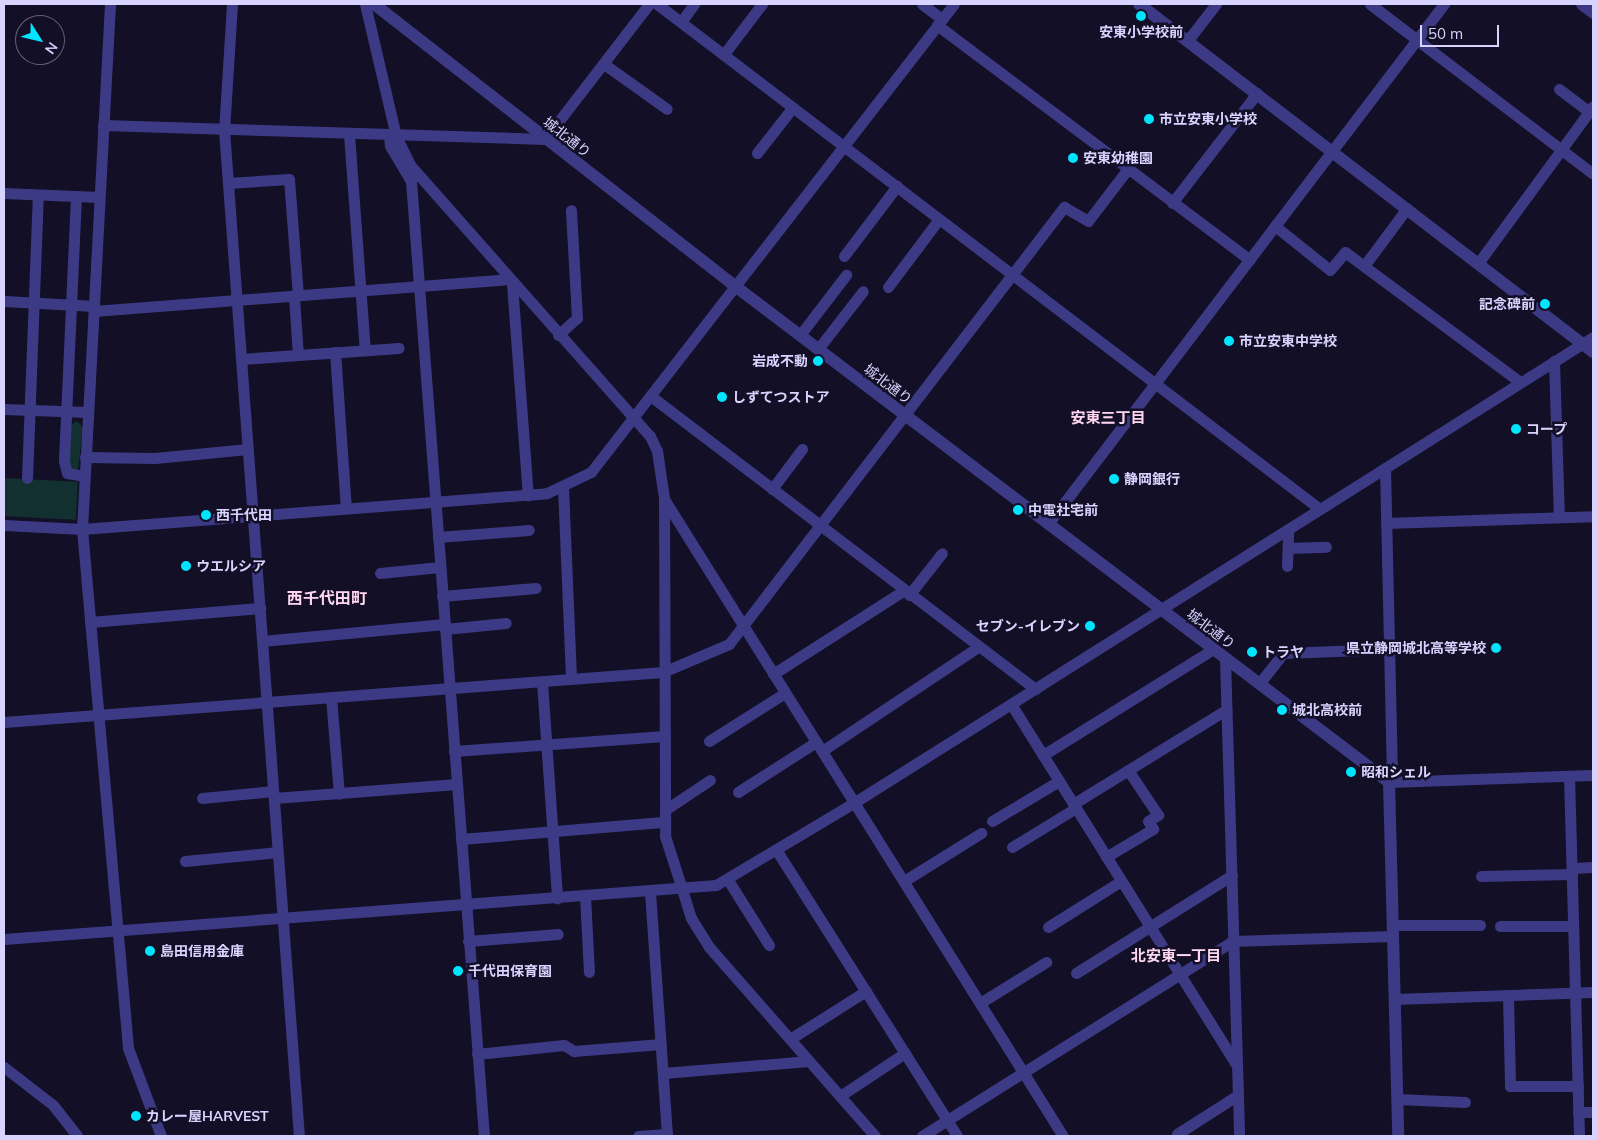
<!DOCTYPE html>
<meta charset="utf-8">
<style>
body{margin:0}
#map{position:relative;width:1597px;height:1140px;overflow:hidden;background:#130f26;font-family:Mulish,"Noto Sans JP",sans-serif}
div>[style]{position:absolute}
.green>*{inset:0;background:#12302f;transform-origin:0 0}
.minor>*{height:11px;margin:-5.5px;padding:0 5.5px;transform-origin:5.5px;border-radius:5.5px;background:#3d3a85}
.tertiary>*{height:12px;margin:-6px;padding:0 6px;transform-origin:6px;border-radius:6px;background:#3d3a85}
.dots>*{width:14px;height:14px;translate:-50% -50%;box-sizing:border-box;border:2px solid #130f26;border-radius:50%}
span{translate:-50% -50%;white-space:nowrap;text-align:center;line-height:1.15;-webkit-text-stroke:5px #130f26;paint-order:stroke}
.poi-label{font-size:14px;color:#d9d4ff;font-weight:700}
.left{translate:0 -50%;text-align:left}
.right{translate:-100% -50%;text-align:right}
.street-label{font-size:14px;color:#d9d4ff}
.neighbourhood-label{font-size:15px;color:#ffd6f0;font-weight:700}
.quarter-label{font-size:16px;color:#ffd6f0;font-weight:700}
.frame{position:absolute;inset:0;border:5px solid #d9d4ff;pointer-events:none}
.north{position:absolute;left:15px;top:15px;width:50px;height:50px;box-sizing:border-box;background:#130f26;border:1px solid #625e7d;border-radius:50%;rotate:126deg;font-size:14px;font-weight:700;line-height:20px;text-align:center;color:#d9d4ff}
.north::after{content:'';display:block;margin:auto;width:18px;height:22px;background:#00e5ff;clip-path:polygon(50% 0,100% 100%,50% 72%,0 100%)}
.scale{position:absolute;left:1420px;top:25px;width:79px;height:22px;box-sizing:border-box;border:2px solid #d9d4ff;border-top:0;padding-left:6px;font-size:15px;line-height:18px;white-space:nowrap;color:#d9d4ff;-webkit-text-stroke:4px #130f26;paint-order:stroke}
</style>
<div id="map">
<div class="green">
<div style="clip-path:polygon(77px 421px,83px 427px,78px 471px,68px 468px,70px 426px)"></div>
<div style="left:4px;top:478px;width:74px;height:38px;rotate:3deg"></div>
</div>
<div class="minor">
<div style="left:110px;top:4px;width:526px;rotate:93.05deg"></div>
<div style="left:82px;top:529px;width:521px;rotate:84.93deg"></div>
<div style="left:128px;top:1048px;width:94px;rotate:69.4deg"></div>
<div style="left:232px;top:4px;width:126px;rotate:93.6deg"></div>
<div style="left:224px;top:130px;width:1009px;rotate:85.74deg"></div>
<div style="left:365px;top:4px;width:136px;rotate:76.8deg"></div>
<div style="left:396px;top:136px;width:32px;rotate:64deg"></div>
<div style="left:410px;top:165px;width:362px;rotate:48.5deg"></div>
<div style="left:650px;top:436px;width:17px;rotate:65deg"></div>
<div style="left:657px;top:451px;width:48px;rotate:81.5deg"></div>
<div style="left:664px;top:498px;width:338px;rotate:89.8deg"></div>
<div style="left:665px;top:836px;width:56px;rotate:72.2deg"></div>
<div style="left:682px;top:889px;width:30px;rotate:73deg"></div>
<div style="left:691px;top:918px;width:34px;rotate:58deg"></div>
<div style="left:709px;top:947px;width:252px;rotate:48.7deg"></div>
<div style="left:657px;top:4px;width:833px;rotate:37.3deg"></div>
<div style="left:922px;top:4px;width:25px;rotate:37deg"></div>
<div style="left:1370px;top:4px;width:280px;rotate:37.3deg"></div>
<div style="left:1581px;top:4px;width:15px;rotate:37deg"></div>
<div style="left:681px;top:22px;width:22px;rotate:-54deg"></div>
<div style="left:937px;top:25px;width:391px;rotate:36.9deg"></div>
<div style="left:1188px;top:40px;width:46px;rotate:-52.1deg"></div>
<div style="left:724px;top:54px;width:63px;rotate:-52.8deg"></div>
<div style="left:604px;top:64px;width:77px;rotate:35.5deg"></div>
<div style="left:1559px;top:89px;width:38px;rotate:37deg"></div>
<div style="left:103px;top:125px;width:442px;rotate:1.8deg"></div>
<div style="left:545px;top:139px;width:170px;rotate:-52.4deg"></div>
<div style="left:349px;top:134px;width:217px;rotate:85.8deg"></div>
<div style="left:389px;top:136px;width:10px;rotate:84deg"></div>
<div style="left:390px;top:146px;width:41px;rotate:59deg"></div>
<div style="left:411px;top:181px;width:958px;rotate:85.63deg"></div>
<div style="left:757px;top:153px;width:58px;rotate:-52deg"></div>
<div style="left:228px;top:183px;width:61px;rotate:-3.8deg"></div>
<div style="left:289px;top:179px;width:117px;rotate:85.6deg"></div>
<div style="left:4px;top:193px;width:95px;rotate:2.4deg"></div>
<div style="left:76px;top:196px;width:265px;rotate:92.6deg"></div>
<div style="left:64px;top:461px;width:12px;rotate:76deg"></div>
<div style="left:67px;top:473px;width:17px;rotate:10deg"></div>
<div style="left:1172px;top:203px;width:139px;rotate:-52.3deg"></div>
<div style="left:1275px;top:226px;width:70px;rotate:38.7deg"></div>
<div style="left:1330px;top:270px;width:23px;rotate:-50deg"></div>
<div style="left:1345px;top:252px;width:218px;rotate:36.6deg"></div>
<div style="left:844px;top:256px;width:88px;rotate:-52.9deg"></div>
<div style="left:1479px;top:262px;width:193px;rotate:-53.8deg"></div>
<div style="left:1364px;top:266px;width:72px;rotate:-53.4deg"></div>
<div style="left:512px;top:284px;width:212px;rotate:85.7deg"></div>
<div style="left:888px;top:287px;width:85px;rotate:-53.1deg"></div>
<div style="left:294px;top:297px;width:58px;rotate:86.1deg"></div>
<div style="left:4px;top:301px;width:90px;rotate:3.2deg"></div>
<div style="left:94px;top:311px;width:415px;rotate:-4.4deg"></div>
<div style="left:558px;top:335px;width:25px;rotate:-42deg"></div>
<div style="left:577px;top:318px;width:108px;rotate:-93.2deg"></div>
<div style="left:800px;top:335px;width:76px;rotate:-52.5deg"></div>
<div style="left:818px;top:349px;width:73px;rotate:-52.2deg"></div>
<div style="left:335px;top:352px;width:156px;rotate:86deg"></div>
<div style="left:241px;top:359px;width:158px;rotate:-4deg"></div>
<div style="left:1554px;top:361px;width:156px;rotate:88.2deg"></div>
<div style="left:652px;top:397px;width:482px;rotate:37.3deg"></div>
<div style="left:4px;top:409px;width:83px;rotate:2.1deg"></div>
<div style="left:85px;top:457px;width:70px;rotate:0.8deg"></div>
<div style="left:155px;top:458px;width:93px;rotate:-5.5deg"></div>
<div style="left:1385px;top:468px;width:314px;rotate:88.7deg"></div>
<div style="left:27px;top:478px;width:283px;rotate:-87.8deg"></div>
<div style="left:563px;top:487px;width:192px;rotate:87.6deg"></div>
<div style="left:772px;top:489px;width:50px;rotate:-53.1deg"></div>
<div style="left:664px;top:499px;width:752px;rotate:57.94deg"></div>
<div style="left:1386px;top:523px;width:207px;rotate:-1.9deg"></div>
<div style="left:1048px;top:524px;width:654px;rotate:-52.71deg"></div>
<div style="left:4px;top:525px;width:78px;rotate:2.9deg"></div>
<div style="left:82px;top:529px;width:445px;rotate:-4.4deg"></div>
<div style="left:526px;top:495px;width:21px;rotate:-5deg"></div>
<div style="left:547px;top:493px;width:49px;rotate:-25.5deg"></div>
<div style="left:591px;top:472px;width:592px;rotate:-52.2deg"></div>
<div style="left:438px;top:537px;width:91px;rotate:-4.4deg"></div>
<div style="left:1288px;top:548px;width:38px;rotate:-2deg"></div>
<div style="left:1287px;top:566px;width:37px;rotate:-88deg"></div>
<div style="left:380px;top:573px;width:60px;rotate:-5.7deg"></div>
<div style="left:909px;top:595px;width:53px;rotate:-51.8deg"></div>
<div style="left:442px;top:596px;width:94px;rotate:-4.9deg"></div>
<div style="left:90px;top:622px;width:171px;rotate:-4.7deg"></div>
<div style="left:445px;top:629px;width:61px;rotate:-5.6deg"></div>
<div style="left:262px;top:641px;width:183px;rotate:-5.3deg"></div>
<div style="left:1225px;top:659px;width:477px;rotate:88.3deg"></div>
<div style="left:773px;top:674px;width:154px;rotate:-32.6deg"></div>
<div style="left:542px;top:682px;width:217px;rotate:86deg"></div>
<div style="left:1259px;top:684px;width:39px;rotate:-52deg"></div>
<div style="left:1283px;top:653px;width:106px;rotate:-2.2deg"></div>
<div style="left:331px;top:697px;width:97px;rotate:85.3deg"></div>
<div style="left:1011px;top:704px;width:426px;rotate:58deg"></div>
<div style="left:4px;top:722px;width:661px;rotate:-4.34deg"></div>
<div style="left:663px;top:672px;width:72px;rotate:-23deg"></div>
<div style="left:729px;top:644px;width:551px;rotate:-52.53deg"></div>
<div style="left:1064px;top:207px;width:28px;rotate:30deg"></div>
<div style="left:1088px;top:221px;width:64px;rotate:-52.6deg"></div>
<div style="left:709px;top:741px;width:90px;rotate:-32.3deg"></div>
<div style="left:454px;top:751px;width:211px;rotate:-4.1deg"></div>
<div style="left:822px;top:751px;width:187px;rotate:-33.7deg"></div>
<div style="left:1043px;top:755px;width:200px;rotate:-31.9deg"></div>
<div style="left:1569px;top:776px;width:360px;rotate:88.4deg"></div>
<div style="left:1389px;top:782px;width:204px;rotate:-2deg"></div>
<div style="left:738px;top:792px;width:93px;rotate:-32.7deg"></div>
<div style="left:202px;top:798px;width:71px;rotate:-5.6deg"></div>
<div style="left:274px;top:798px;width:183px;rotate:-4.4deg"></div>
<div style="left:1073px;top:804px;width:180px;rotate:-31.6deg"></div>
<div style="left:665px;top:810px;width:54px;rotate:-33.7deg"></div>
<div style="left:992px;top:821px;width:78px;rotate:-30.8deg"></div>
<div style="left:461px;top:839px;width:205px;rotate:-4.8deg"></div>
<div style="left:1012px;top:847px;width:75px;rotate:-31.4deg"></div>
<div style="left:777px;top:851px;width:337px;rotate:57.7deg"></div>
<div style="left:1106px;top:857px;width:55px;rotate:-30.8deg"></div>
<div style="left:1153px;top:829px;width:9px;rotate:-122deg"></div>
<div style="left:1148px;top:821px;width:12px;rotate:-31deg"></div>
<div style="left:1158px;top:815px;width:54px;rotate:-123.7deg"></div>
<div style="left:185px;top:861px;width:93px;rotate:-5.5deg"></div>
<div style="left:1572px;top:868px;width:21px;rotate:-3deg"></div>
<div style="left:1481px;top:876px;width:91px;rotate:-1.3deg"></div>
<div style="left:728px;top:880px;width:77px;rotate:57.8deg"></div>
<div style="left:904px;top:881px;width:91px;rotate:-31.9deg"></div>
<div style="left:650px;top:892px;width:245px;rotate:86deg"></div>
<div style="left:585px;top:896px;width:76px;rotate:87deg"></div>
<div style="left:1393px;top:925px;width:87px"></div>
<div style="left:1500px;top:926px;width:73px"></div>
<div style="left:1048px;top:927px;width:86px;rotate:-32.2deg"></div>
<div style="left:4px;top:939px;width:714px;rotate:-4.34deg"></div>
<div style="left:716px;top:885px;width:162px;rotate:-30.8deg"></div>
<div style="left:855px;top:802px;width:872px;rotate:-32.21deg"></div>
<div style="left:468px;top:941px;width:90px;rotate:-4.4deg"></div>
<div style="left:1076px;top:973px;width:184px;rotate:-32.1deg"></div>
<div style="left:1508px;top:995px;width:91px;rotate:88.7deg"></div>
<div style="left:1510px;top:1086px;width:68px"></div>
<div style="left:1395px;top:999px;width:198px;rotate:-2deg"></div>
<div style="left:980px;top:1003px;width:78px;rotate:-31.8deg"></div>
<div style="left:790px;top:1039px;width:90px;rotate:-32.3deg"></div>
<div style="left:477px;top:1054px;width:87px;rotate:-5.9deg"></div>
<div style="left:564px;top:1045px;width:12px;rotate:31deg"></div>
<div style="left:574px;top:1051px;width:87px;rotate:-4.6deg"></div>
<div style="left:4px;top:1067px;width:62px;rotate:37.8deg"></div>
<div style="left:53px;top:1105px;width:39px;rotate:52deg"></div>
<div style="left:663px;top:1073px;width:146px;rotate:-4.7deg"></div>
<div style="left:840px;top:1096px;width:78px;rotate:-33.5deg"></div>
<div style="left:1397px;top:1099px;width:68px;rotate:2.5deg"></div>
<div style="left:1578px;top:1112px;width:15px"></div>
<div style="left:1177px;top:1134px;width:72px;rotate:-32.6deg"></div>
<div style="left:638px;top:1136px;width:29px;rotate:-4deg"></div>
<div style="left:922px;top:1136px;width:367px;rotate:-32.1deg"></div>
<div style="left:1233px;top:941px;width:160px;rotate:-1.8deg"></div>
</div>
<div class="tertiary">
<div style="left:374px;top:4px;width:453px;rotate:38deg"></div>
<div style="left:731px;top:283px;width:826px;rotate:37.18deg"></div>
<div style="left:1389px;top:782px;width:354px;rotate:88.5deg"></div>
<div style="left:1139px;top:4px;width:572px;rotate:37.47deg"></div>
</div>
<div class="dots">
<div style="left:1141px;top:16px;background:#00e5ff"></div>
<div style="left:1149px;top:119px;background:#00e5ff"></div>
<div style="left:1073px;top:158px;background:#00e5ff"></div>
<div style="left:1545px;top:304px;background:#00e5ff"></div>
<div style="left:1229px;top:341px;background:#00e5ff"></div>
<div style="left:818px;top:361px;background:#00e5ff"></div>
<div style="left:722px;top:397px;background:#00e5ff"></div>
<div style="left:1516px;top:429px;background:#00e5ff"></div>
<div style="left:1114px;top:479px;background:#00e5ff"></div>
<div style="left:1018px;top:510px;background:#00e5ff"></div>
<div style="left:206px;top:515px;background:#00e5ff"></div>
<div style="left:186px;top:566px;background:#00e5ff"></div>
<div style="left:1090px;top:626px;background:#00e5ff"></div>
<div style="left:1496px;top:648px;background:#00e5ff"></div>
<div style="left:1252px;top:652px;background:#00e5ff"></div>
<div style="left:1282px;top:710px;background:#00e5ff"></div>
<div style="left:1351px;top:772px;background:#00e5ff"></div>
<div style="left:150px;top:951px;background:#00e5ff"></div>
<div style="left:458px;top:971px;background:#00e5ff"></div>
<div style="left:136px;top:1116px;background:#00e5ff"></div>
</div>
<div class="poi-label">
<span style="left:1141px;top:32px">安東小学校前</span>
<span class="left" style="left:1159px;top:119px">市立安東小学校</span>
<span class="left" style="left:1083px;top:158px">安東幼稚園</span>
<span class="right" style="left:1535px;top:304px">記念碑前</span>
<span class="left" style="left:1239px;top:341px">市立安東中学校</span>
<span class="right" style="left:808px;top:361px">岩成不動</span>
<span class="left" style="left:732px;top:397px">しずてつストア</span>
<span class="left" style="left:1526px;top:429px">コープ</span>
<span class="left" style="left:1124px;top:479px">静岡銀行</span>
<span class="left" style="left:1028px;top:510px">中電社宅前</span>
<span class="left" style="left:216px;top:515px">西千代田</span>
<span class="left" style="left:196px;top:566px">ウエルシア</span>
<span class="right" style="left:1080px;top:626px">セブン-イレブン</span>
<span class="right" style="left:1486px;top:648px">県立静岡城北高等学校</span>
<span class="left" style="left:1262px;top:652px">トラヤ</span>
<span class="left" style="left:1292px;top:710px">城北高校前</span>
<span class="left" style="left:1361px;top:772px">昭和シェル</span>
<span class="left" style="left:160px;top:951px">島田信用金庫</span>
<span class="left" style="left:468px;top:971px">千代田保育園</span>
<span class="left" style="left:146px;top:1116px">カレー屋HARVEST</span>
</div>
<div class="street-label">
<span style="left:567px;top:137px;rotate:38deg">城北通り</span>
<span style="left:888px;top:384px;rotate:37deg">城北通り</span>
<span style="left:1211px;top:629px;rotate:37deg">城北通り</span>
</div>
<div class="neighbourhood-label">
<span style="left:1108px;top:418px">安東三丁目</span>
<span style="left:1176px;top:956px">北安東一丁目</span>
</div>
<div class="quarter-label">
<span style="left:327px;top:598px">西千代田町</span>
</div>
<div class="frame"></div>
<div class="north">N</div>
<div class="scale">50 m</div>
</div>
